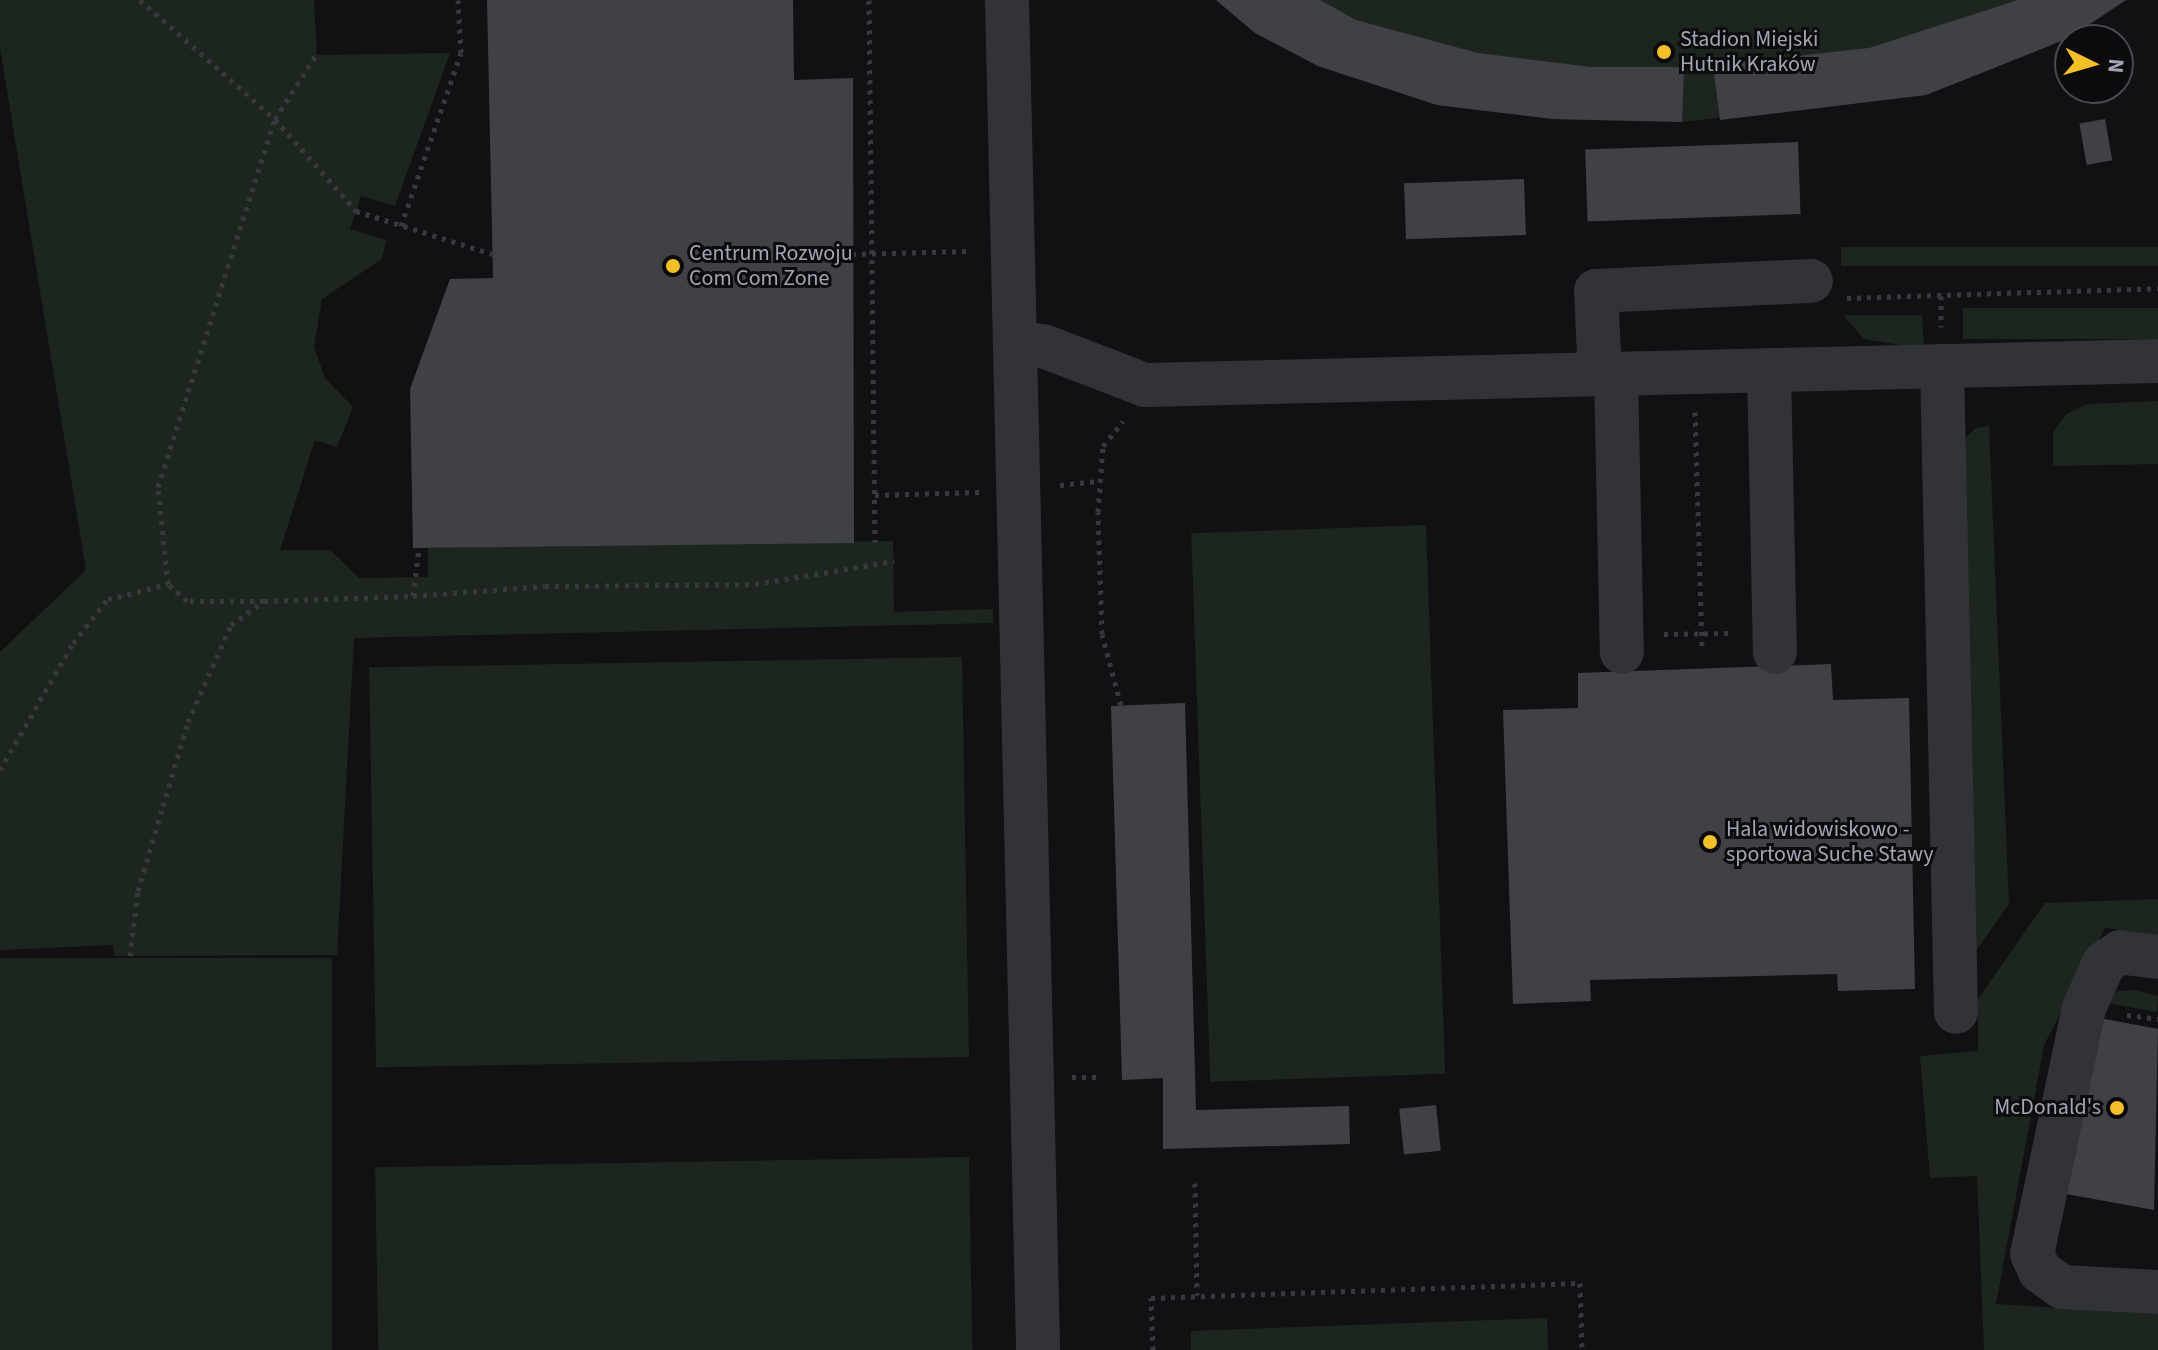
<!DOCTYPE html>
<meta charset="utf-8">
<style>
body{margin:0}
#map{position:relative;width:2158px;height:1350px;overflow:hidden;background:#111113;font-family:"Source Sans 3",sans-serif}
div>[style]{position:absolute}
.green>*{inset:0;background:#1d251f;transform-origin:0 0}
.building>*{inset:0;background:#404146;transform-origin:0 0}
.path>*{height:5px;margin-top:-2.5px;transform-origin:0;background:repeating-linear-gradient(90deg,#38393f 0 4px,transparent 0 10px)}
.minor>*{height:44px;margin:-22px;padding:0 22px;transform-origin:22px;border-radius:22px;background:#323338}
.dots>*{width:22px;height:22px;translate:-50% -50%;box-sizing:border-box;border:4px solid #0c0c0e;border-radius:50%}
span{translate:-50% -50%;white-space:nowrap;text-align:center;line-height:1.15;-webkit-text-stroke:6px #0c0c0e;paint-order:stroke}
.poi-label{font-size:22px;color:#a2a6b4}
.left{translate:0 -50%;text-align:left}
.right{translate:-100% -50%;text-align:right}
.north{position:absolute;left:2054px;top:24px;width:80px;height:80px;box-sizing:border-box;background:#0c0c0e;border:2px solid #484a50;border-radius:50%;rotate:95deg;font-size:22px;font-weight:700;line-height:32px;text-align:center;color:#a2a6b4}
.north::after{content:'';display:block;margin:auto;width:28px;height:36px;background:#f3c029;clip-path:polygon(50% 0,100% 100%,50% 72%,0 100%)}
</style>
<div id="map">
<div class="green">
<div style="clip-path:polygon(0 0,314px 0,317px 55px,450px 53px,395px 206px,361px 196px,350px 229px,386px 240px,382px 259px,322px 299px,314px 347px,325px 378px,353px 407px,337px 447px,315px 440px,280px 550px,330px 550px,359px 578px,428px 577px,428px 548px,893px 541px,894px 612px,993px 609px,993px 623px,354px 638px,337px 955px,114px 956px,113px 945px,0 950px,0 652px,86px 570px,0 48px)"></div>
<div style="clip-path:polygon(1216px 0,2126px 0,2069px 38px,1926px 95px,1681px 122px,1553px 119px,1437px 105px,1318px 66px,1255px 33px)"></div>
<div style="left:2158px;top:247px;width:19px;height:317px;rotate:90deg"></div>
<div style="left:2158px;top:308px;width:31px;height:195px;rotate:90deg"></div>
<div style="clip-path:polygon(1843px 315px,1922px 315px,1924px 349px,1864px 339px)"></div>
<div style="clip-path:polygon(2158px 401px,2158px 464px,2053px 466px,2053px 432px,2066px 414px,2088px 404px)"></div>
<div style="clip-path:polygon(1989px 426px,2009px 904px,1976px 951px,1959px 444px,1976px 428px)"></div>
<div style="left:1426px;top:525px;width:549px;height:235px;rotate:88deg"></div>
<div style="left:962px;top:657px;width:400px;height:593px;rotate:89deg"></div>
<div style="clip-path:polygon(2158px 899px,2158px 936px,2105px 928px,2044px 1045px,1996px 1304px,2158px 1314px,2158px 1350px,1984px 1350px,1977px 1176px,1930px 1178px,1920px 1056px,1978px 1051px,1978px 999px,2045px 903px)"></div>
<div style="left:332px;top:958px;width:392px;height:332px;rotate:90deg"></div>
<div style="clip-path:polygon(2135px 990px,2158px 996px,2157px 1012px,2101px 1002px,2117px 991px)"></div>
<div style="left:969px;top:1157px;width:193px;height:594px;rotate:89deg"></div>
<div style="clip-path:polygon(1547px 1318px,1548px 1350px,1191px 1350px,1191px 1331px)"></div>
</div>
<div class="building">
<div style="clip-path:polygon(487px 0,793px 0,794px 80px,853px 78px,854px 543px,413px 548px,410px 389px,450px 279px,493px 278px)"></div>
<div style="clip-path:polygon(1216px 0,1320px 0,1356px 20px,1478px 53px,1591px 67px,1684px 67px,1682px 122px,1553px 119px,1437px 105px,1318px 66px,1255px 33px)"></div>
<div style="clip-path:polygon(2018px 0,2126px 0,2069px 38px,1926px 95px,1720px 120px,1713px 65px,1869px 48px)"></div>
<div style="left:2105px;top:119px;width:42px;height:26px;rotate:80deg"></div>
<div style="left:1798px;top:142px;width:72px;height:213px;rotate:88deg"></div>
<div style="left:1524px;top:179px;width:56px;height:120px;rotate:88deg"></div>
<div style="clip-path:polygon(1831px 664px,1833px 700px,1909px 698px,1915px 989px,1838px 991px,1837px 974px,1590px 980px,1591px 1001px,1513px 1004px,1503px 710px,1578px 708px,1578px 673px)"></div>
<div style="clip-path:polygon(1185px 703px,1196px 1110px,1349px 1106px,1350px 1144px,1163px 1149px,1163px 1078px,1122px 1080px,1111px 706px)"></div>
<div style="clip-path:polygon(2094px 1017px,2158px 1029px,2154px 1210px,2061px 1193px)"></div>
<div style="left:1436px;top:1105px;width:46px;height:37px;rotate:84deg"></div>
</div>
<div class="path">
<div style="left:140px;top:0;width:180px;rotate:41.4deg"></div>
<div style="left:275px;top:119px;width:76px;rotate:-57.4deg"></div>
<div style="left:869px;top:0;width:542px;rotate:89.37deg"></div>
<div style="left:401px;top:226px;width:183px;rotate:-70.9deg"></div>
<div style="left:461px;top:53px;width:53px;rotate:-93.2deg"></div>
<div style="left:852px;top:254px;width:119px;rotate:-1.4deg"></div>
<div style="left:1941px;top:296px;width:31px;rotate:90deg"></div>
<div style="left:1847px;top:298px;width:311px;rotate:-1.8deg"></div>
<div style="left:1695px;top:412px;width:239px;rotate:88.3deg"></div>
<div style="left:1060px;top:485px;width:39px;rotate:-6deg"></div>
<div style="left:875px;top:495px;width:104px;rotate:-1.7deg"></div>
<div style="left:413px;top:596px;width:132px;rotate:-4.3deg"></div>
<div style="left:545px;top:586px;width:210px;rotate:-0.5deg"></div>
<div style="left:755px;top:584px;width:141px;rotate:-9.4deg"></div>
<div style="left:264px;top:601px;width:77px;rotate:180deg"></div>
<div style="left:187px;top:601px;width:25px;rotate:-138deg"></div>
<div style="left:168px;top:584px;width:98px;rotate:-95.9deg"></div>
<div style="left:158px;top:487px;width:386px;rotate:-72.4deg"></div>
<div style="left:275px;top:119px;width:123px;rotate:48.6deg"></div>
<div style="left:356px;top:211px;width:143px;rotate:17.5deg"></div>
<div style="left:1664px;top:634px;width:70px;rotate:-0.8deg"></div>
<div style="left:1121px;top:705px;width:73px;rotate:-105deg"></div>
<div style="left:1102px;top:634px;width:122px;rotate:-91.9deg"></div>
<div style="left:1098px;top:512px;width:66px;rotate:-85.7deg"></div>
<div style="left:1103px;top:446px;width:32px;rotate:-51deg"></div>
<div style="left:0;top:770px;width:146px;rotate:-60.1deg"></div>
<div style="left:73px;top:643px;width:56px;rotate:-51.5deg"></div>
<div style="left:108px;top:599px;width:62px;rotate:-14deg"></div>
<div style="left:130px;top:956px;width:65px;rotate:-83deg"></div>
<div style="left:138px;top:891px;width:89px;rotate:-73.6deg"></div>
<div style="left:163px;top:806px;width:88px;rotate:-73.4deg"></div>
<div style="left:188px;top:722px;width:106px;rotate:-66.1deg"></div>
<div style="left:231px;top:625px;width:41px;rotate:-36deg"></div>
<div style="left:264px;top:601px;width:149px;rotate:-1.9deg"></div>
<div style="left:413px;top:596px;width:48px;rotate:-82.9deg"></div>
<div style="left:2127px;top:1015px;width:31px;rotate:7deg"></div>
<div style="left:1072px;top:1077px;width:25px"></div>
<div style="left:1195px;top:1183px;width:112px;rotate:89deg"></div>
<div style="left:1153px;top:1350px;width:52px;rotate:-92.2deg"></div>
<div style="left:1151px;top:1298px;width:429px;rotate:-2deg"></div>
<div style="left:1580px;top:1283px;width:67px;rotate:88.3deg"></div>
</div>
<div class="minor">
<div style="left:1007px;top:0;width:1350px;rotate:88.68deg"></div>
<div style="left:1015px;top:342px;width:31px;rotate:9deg"></div>
<div style="left:1046px;top:347px;width:106px;rotate:21deg"></div>
<div style="left:1145px;top:385px;width:1013px;rotate:-1.36deg"></div>
<div style="left:1942px;top:366px;width:646px;rotate:88.76deg"></div>
<div style="left:1769px;top:370px;width:282px;rotate:88.8deg"></div>
<div style="left:1616px;top:374px;width:278px;rotate:88.8deg"></div>
<div style="left:1600px;top:375px;width:84px;rotate:-92.7deg"></div>
<div style="left:1596px;top:291px;width:215px;rotate:-2.7deg"></div>
<div style="left:2158px;top:957px;width:38px;rotate:-173deg"></div>
<div style="left:2120px;top:952px;width:19px;rotate:145deg"></div>
<div style="left:2104px;top:963px;width:49px;rotate:114deg"></div>
<div style="left:2084px;top:1008px;width:251px;rotate:101.9deg"></div>
<div style="left:2032px;top:1254px;width:19px;rotate:65deg"></div>
<div style="left:2040px;top:1271px;width:27px;rotate:36deg"></div>
<div style="left:2062px;top:1287px;width:96px;rotate:3deg"></div>
</div>
<div class="dots">
<div style="left:1664px;top:52px;background:#f3c029"></div>
<div style="left:673px;top:266px;background:#f3c029"></div>
<div style="left:1710px;top:842px;background:#f3c029"></div>
<div style="left:2117px;top:1108px;background:#f3c029"></div>
</div>
<div class="poi-label">
<span class="left" style="left:1680px;top:52px">Stadion Miejski<br>Hutnik Kraków</span>
<span class="left" style="left:689px;top:266px">Centrum Rozwoju<br>Com Com Zone</span>
<span class="left" style="left:1726px;top:842px">Hala widowiskowo -<br>sportowa Suche Stawy</span>
<span class="right" style="left:2101px;top:1108px">McDonald's</span>
</div>
<div class="north">N</div>
</div>
